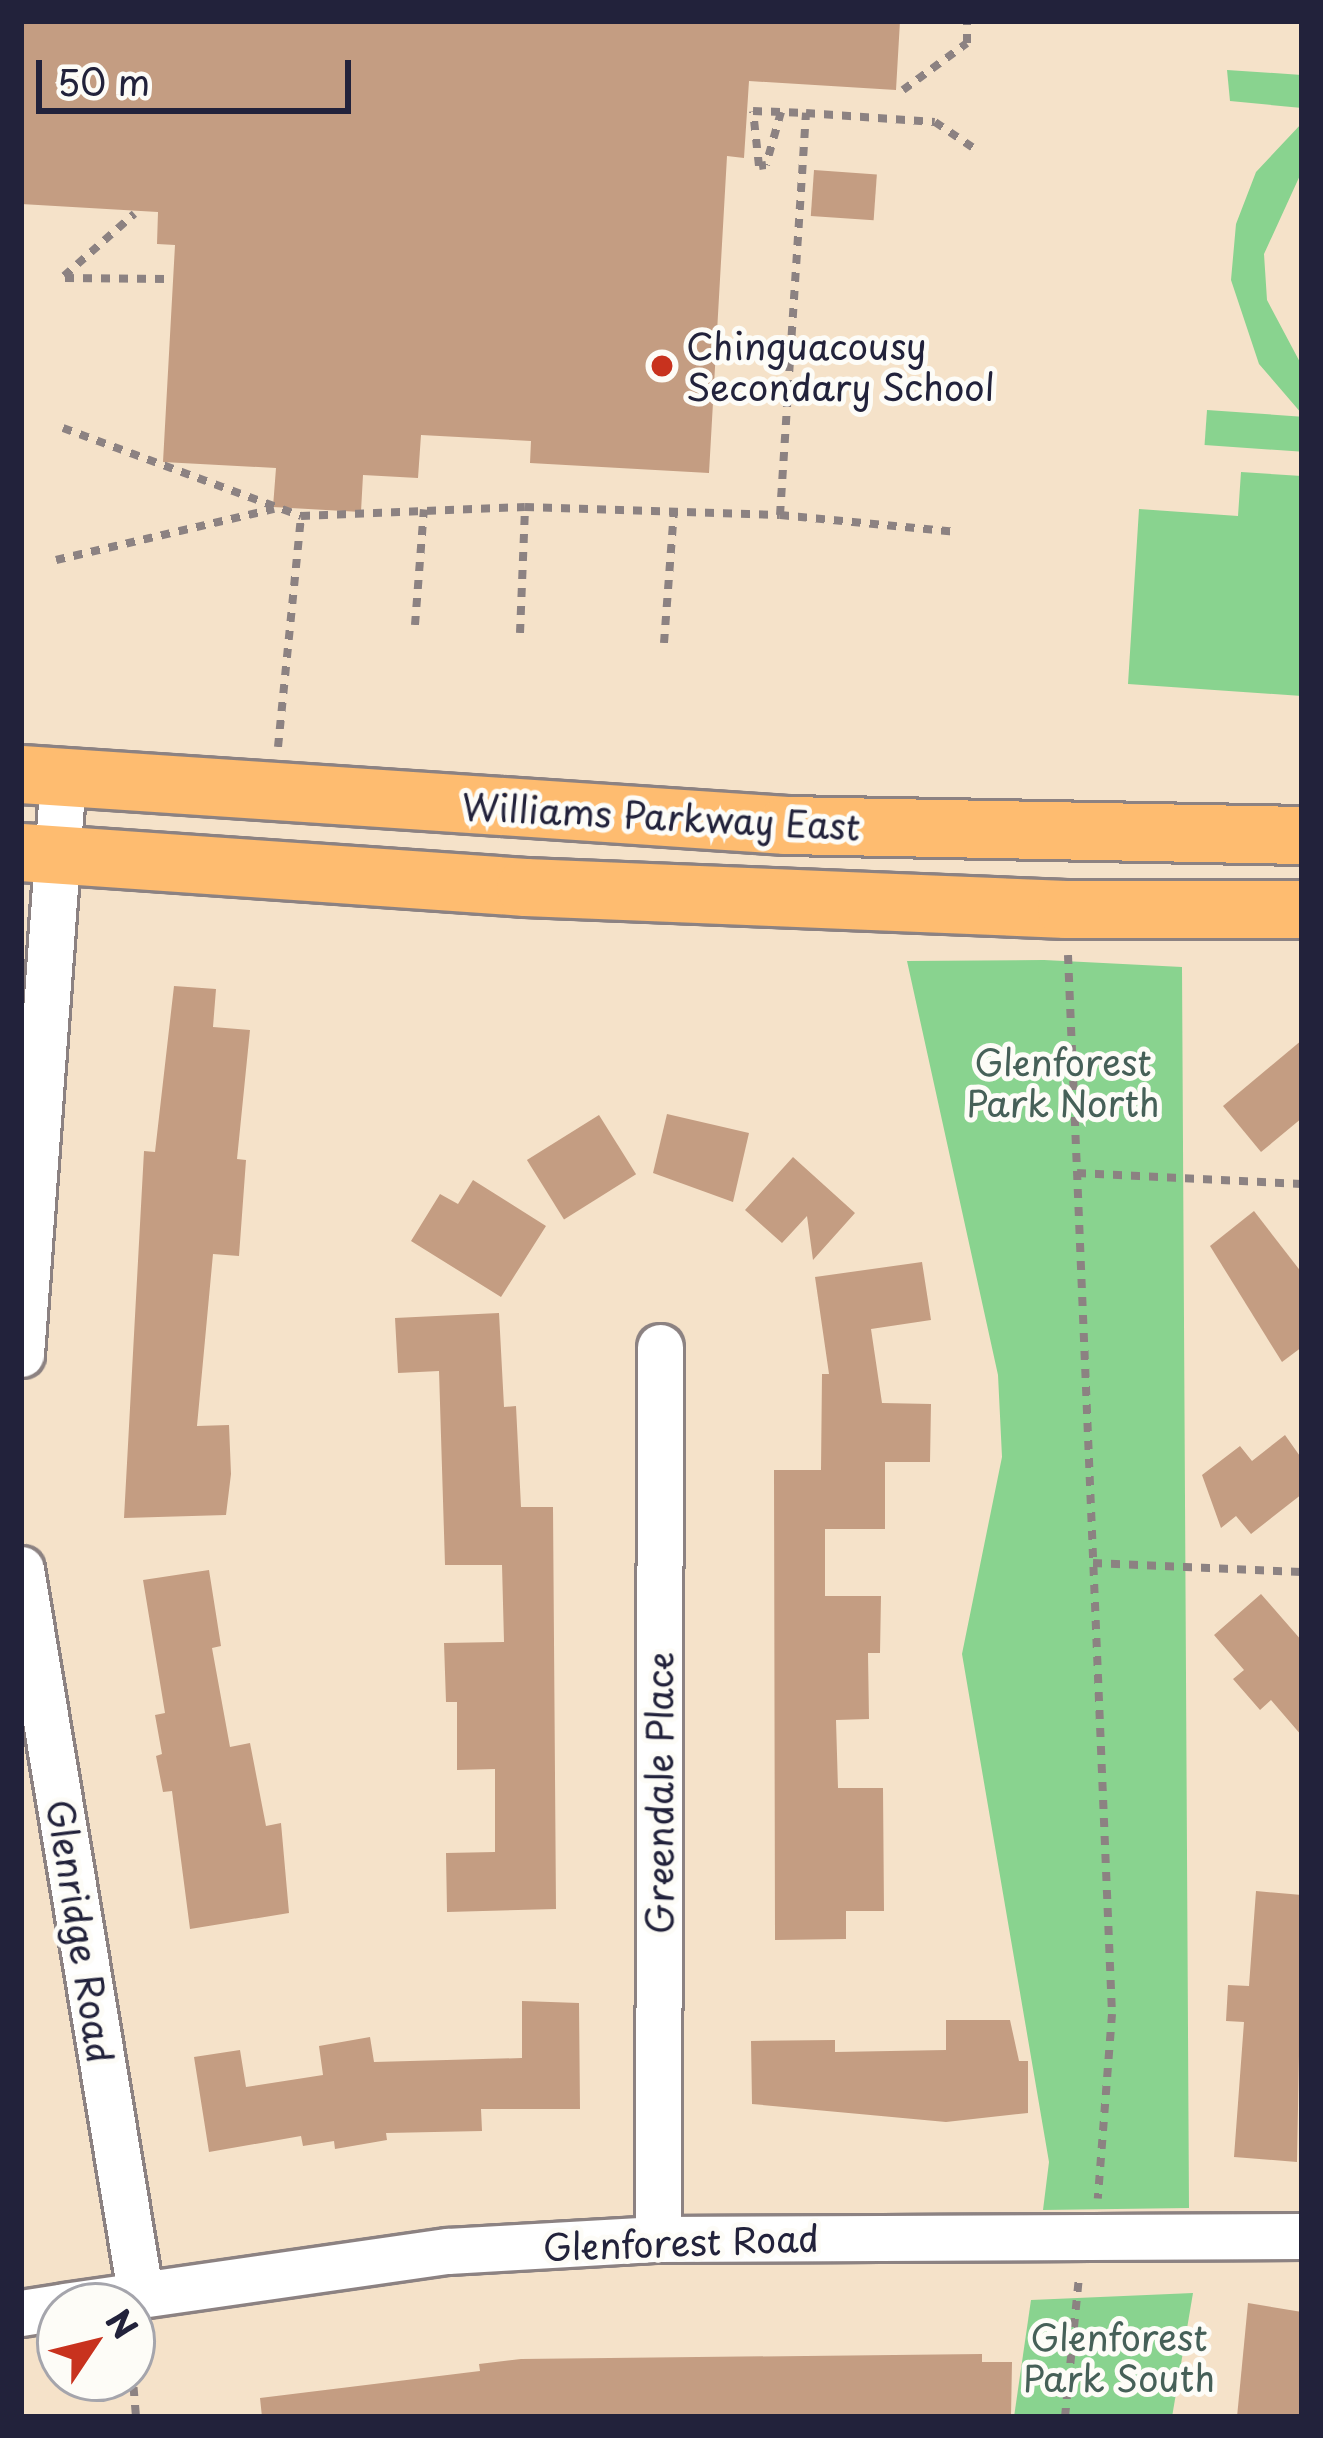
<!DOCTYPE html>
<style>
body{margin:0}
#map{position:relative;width:1323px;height:2438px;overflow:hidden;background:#f5e2c9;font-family:"Playpen Sans",sans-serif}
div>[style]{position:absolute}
.green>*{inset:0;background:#89d38f;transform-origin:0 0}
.building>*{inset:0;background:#c49d82;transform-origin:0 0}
.path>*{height:8px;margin-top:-4px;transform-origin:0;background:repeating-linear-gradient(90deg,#8c8282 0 9px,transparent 0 18px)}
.roads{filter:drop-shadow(3px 0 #8c8282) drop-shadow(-3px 0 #8c8282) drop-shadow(0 3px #8c8282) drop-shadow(0 -3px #8c8282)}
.minor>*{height:45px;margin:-22.5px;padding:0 22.5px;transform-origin:22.5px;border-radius:22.5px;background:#fff}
.major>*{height:57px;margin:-28.5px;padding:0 28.5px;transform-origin:28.5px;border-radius:28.5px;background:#febc70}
.dots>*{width:33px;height:33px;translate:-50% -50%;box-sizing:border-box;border:6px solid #fdfcf7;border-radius:50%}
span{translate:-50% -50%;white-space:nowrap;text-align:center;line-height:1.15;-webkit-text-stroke:10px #fdfcf7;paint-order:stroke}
.poi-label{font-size:36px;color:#22223b}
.left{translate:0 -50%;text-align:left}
.street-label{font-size:36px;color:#22223b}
.park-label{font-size:36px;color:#466058}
.frame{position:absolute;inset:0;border:24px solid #22223b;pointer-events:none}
.north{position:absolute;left:36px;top:2282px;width:120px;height:120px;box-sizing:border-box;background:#fdfcf7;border:3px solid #a5a5ac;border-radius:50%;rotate:55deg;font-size:33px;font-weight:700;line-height:48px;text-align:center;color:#22223b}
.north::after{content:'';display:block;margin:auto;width:42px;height:54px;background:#c8321e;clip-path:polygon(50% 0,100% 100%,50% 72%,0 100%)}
.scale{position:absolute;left:36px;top:60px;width:315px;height:54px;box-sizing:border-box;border:6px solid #22223b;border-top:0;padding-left:15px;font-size:36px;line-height:42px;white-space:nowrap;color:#22223b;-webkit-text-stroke:9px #fdfcf7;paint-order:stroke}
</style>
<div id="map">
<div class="green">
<div style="clip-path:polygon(1227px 70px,1302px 75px,1302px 108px,1230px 101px)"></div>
<div style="clip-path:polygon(1302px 123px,1302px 171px,1264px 254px,1267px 300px,1302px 366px,1302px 414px,1259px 364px,1231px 280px,1236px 224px,1256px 172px)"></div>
<div style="left:1207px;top:410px;width:95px;height:35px;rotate:4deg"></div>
<div style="clip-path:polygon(1241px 472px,1302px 476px,1302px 696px,1128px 684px,1139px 509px,1238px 516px)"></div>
<div style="clip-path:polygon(1044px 960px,1182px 967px,1189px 2208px,1043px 2210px,1049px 2162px,962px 1654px,1002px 1457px,998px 1375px,907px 961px)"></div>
<div style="clip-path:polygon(1193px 2293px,1172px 2417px,1014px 2417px,1031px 2300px)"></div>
</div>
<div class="building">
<div style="clip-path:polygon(21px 21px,900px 21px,896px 90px,749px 81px,744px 158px,727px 156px,709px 473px,530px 463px,531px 441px,421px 435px,418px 478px,363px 475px,361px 512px,273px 507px,276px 468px,163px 462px,175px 245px,157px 244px,158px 212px,21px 204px)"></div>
<div style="left:814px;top:170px;width:63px;height:46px;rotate:4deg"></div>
<div style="clip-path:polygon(174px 986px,216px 989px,213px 1027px,250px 1030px,237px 1159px,246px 1160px,239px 1256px,213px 1254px,197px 1426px,229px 1425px,231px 1474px,226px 1515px,124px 1518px,144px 1151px,155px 1152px)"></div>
<div style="clip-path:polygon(1302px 1040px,1302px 1118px,1261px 1152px,1223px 1106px)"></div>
<div style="clip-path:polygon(667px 1114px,749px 1133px,733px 1202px,653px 1173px)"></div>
<div style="left:599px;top:1115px;width:70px;height:85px;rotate:58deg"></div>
<div style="clip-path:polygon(793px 1157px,855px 1213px,813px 1260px,807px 1216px,782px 1243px,745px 1210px)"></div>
<div style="clip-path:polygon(473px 1180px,546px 1226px,501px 1297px,411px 1241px,440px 1194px,458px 1204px)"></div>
<div style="clip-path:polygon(1254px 1211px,1302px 1273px,1302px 1347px,1282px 1362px,1210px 1246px)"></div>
<div style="clip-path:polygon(922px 1262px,931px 1320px,871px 1329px,882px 1403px,931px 1404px,930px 1462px,885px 1462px,885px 1529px,825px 1529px,825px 1596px,881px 1596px,880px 1653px,868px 1653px,869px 1719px,836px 1720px,838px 1788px,883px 1788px,884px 1911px,846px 1911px,846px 1939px,775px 1940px,774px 1470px,821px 1470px,822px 1374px,829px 1374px,815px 1277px)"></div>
<div style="clip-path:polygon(499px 1313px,504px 1407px,516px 1406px,521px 1507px,553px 1507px,556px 1909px,447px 1912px,446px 1853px,495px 1852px,495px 1769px,457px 1770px,457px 1702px,446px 1702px,444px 1643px,504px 1642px,502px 1565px,445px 1565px,439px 1371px,398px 1373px,395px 1318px)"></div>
<div style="clip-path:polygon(1285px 1435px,1302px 1459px,1302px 1494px,1251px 1534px,1236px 1516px,1221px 1528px,1202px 1475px,1240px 1446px,1252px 1461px)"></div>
<div style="clip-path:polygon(209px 1570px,221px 1646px,212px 1648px,230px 1747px,250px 1743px,266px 1826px,281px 1823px,289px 1913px,190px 1929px,172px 1791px,163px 1792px,156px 1756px,162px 1754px,155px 1715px,165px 1713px,143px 1580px)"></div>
<div style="clip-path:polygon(1261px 1594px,1302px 1641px,1302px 1736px,1271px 1700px,1260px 1710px,1233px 1679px,1244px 1670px,1214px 1635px)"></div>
<div style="clip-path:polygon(1256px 1891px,1302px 1895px,1297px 2162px,1234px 2157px,1244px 2022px,1226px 2021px,1228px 1985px,1249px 1986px)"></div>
<div style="clip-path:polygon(522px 2001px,579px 2003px,580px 2109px,481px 2109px,482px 2131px,386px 2133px,387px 2140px,335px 2149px,334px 2141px,303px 2146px,301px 2136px,209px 2152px,194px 2057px,240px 2050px,246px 2087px,323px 2075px,319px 2046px,370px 2037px,374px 2062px,522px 2058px)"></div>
<div style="clip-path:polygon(946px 2020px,1010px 2020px,1019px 2061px,1028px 2061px,1028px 2113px,946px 2122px,752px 2104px,751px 2041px,835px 2040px,835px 2052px,946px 2050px)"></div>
<div style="clip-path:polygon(1248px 2303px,1302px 2312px,1302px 2417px,1237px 2417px)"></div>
<div style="clip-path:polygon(982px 2354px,982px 2362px,1012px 2362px,1011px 2417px,262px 2417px,260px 2398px,480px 2371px,479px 2364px,521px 2359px)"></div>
</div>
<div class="path">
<div style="left:903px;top:90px;width:79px;rotate:-36.3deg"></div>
<div style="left:967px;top:43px;width:22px;rotate:-90deg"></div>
<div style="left:781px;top:112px;width:55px;rotate:105.8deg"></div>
<div style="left:766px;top:165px;width:7px;rotate:172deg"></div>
<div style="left:759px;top:166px;width:55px;rotate:-96.2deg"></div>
<div style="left:753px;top:111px;width:53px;rotate:2.2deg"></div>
<div style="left:64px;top:276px;width:94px;rotate:-41.5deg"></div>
<div style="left:65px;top:278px;width:102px;rotate:0.6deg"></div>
<div style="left:63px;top:428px;width:254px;rotate:20.3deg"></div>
<div style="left:301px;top:516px;width:224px;rotate:-2.3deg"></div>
<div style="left:525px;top:507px;width:255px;rotate:1.8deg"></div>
<div style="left:780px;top:515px;width:178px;rotate:5.5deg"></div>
<div style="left:780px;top:515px;width:403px;rotate:-86.3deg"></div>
<div style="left:806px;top:113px;width:129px;rotate:4deg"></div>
<div style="left:935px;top:122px;width:52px;rotate:34deg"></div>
<div style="left:56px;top:560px;width:224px;rotate:-13.2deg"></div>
<div style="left:415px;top:625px;width:116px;rotate:-85.6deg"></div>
<div style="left:520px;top:633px;width:126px;rotate:-87.7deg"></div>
<div style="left:664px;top:643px;width:132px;rotate:-85.7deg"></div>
<div style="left:278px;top:747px;width:232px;rotate:-84.3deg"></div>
<div style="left:1068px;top:955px;width:1060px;rotate:87.62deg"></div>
<div style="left:1112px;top:2014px;width:185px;rotate:94.4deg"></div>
<div style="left:1077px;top:1173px;width:225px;rotate:2.8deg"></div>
<div style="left:1093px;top:1563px;width:209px;rotate:2.5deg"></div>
<div style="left:132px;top:2369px;width:48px;rotate:85.2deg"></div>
<div style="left:1065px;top:2417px;width:142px;rotate:-84.3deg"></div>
</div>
<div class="roads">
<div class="minor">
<div style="left:21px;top:1354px;width:579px;rotate:-85.84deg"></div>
<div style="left:21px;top:1569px;width:733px;rotate:80.65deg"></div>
<div style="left:658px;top:2239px;width:892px;rotate:-89.87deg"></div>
<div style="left:64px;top:2306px;width:388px;rotate:-8.2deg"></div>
<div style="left:448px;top:2251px;width:210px;rotate:-3.3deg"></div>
<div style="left:658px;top:2239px;width:644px;rotate:-0.27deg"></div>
<div style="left:21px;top:2313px;width:39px;rotate:-9deg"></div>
</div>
<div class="major">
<div style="left:21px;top:774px;width:767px;rotate:3.81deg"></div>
<div style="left:786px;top:825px;width:516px;rotate:1.11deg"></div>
<div style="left:21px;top:852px;width:505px;rotate:3.97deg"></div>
<div style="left:525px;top:887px;width:541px;rotate:2.33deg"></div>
<div style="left:1066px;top:909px;width:236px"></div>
</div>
</div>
<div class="dots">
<div style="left:662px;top:366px;background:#c8321e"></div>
</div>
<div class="poi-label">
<span class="left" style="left:686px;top:366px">Chinguacousy<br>Secondary School</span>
</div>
<div class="street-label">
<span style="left:661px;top:816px;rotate:3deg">Williams Parkway East</span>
<span style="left:659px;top:1793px;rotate:-90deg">Greendale Place</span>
<span style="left:81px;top:1931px;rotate:81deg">Glenridge Road</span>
<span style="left:681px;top:2242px;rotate:-2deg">Glenforest Road</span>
</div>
<div class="park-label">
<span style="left:1063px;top:1082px">Glenforest<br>Park North</span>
<span style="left:1119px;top:2357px">Glenforest<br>Park South</span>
</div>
<div class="frame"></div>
<div class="north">N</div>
<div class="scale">50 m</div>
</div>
